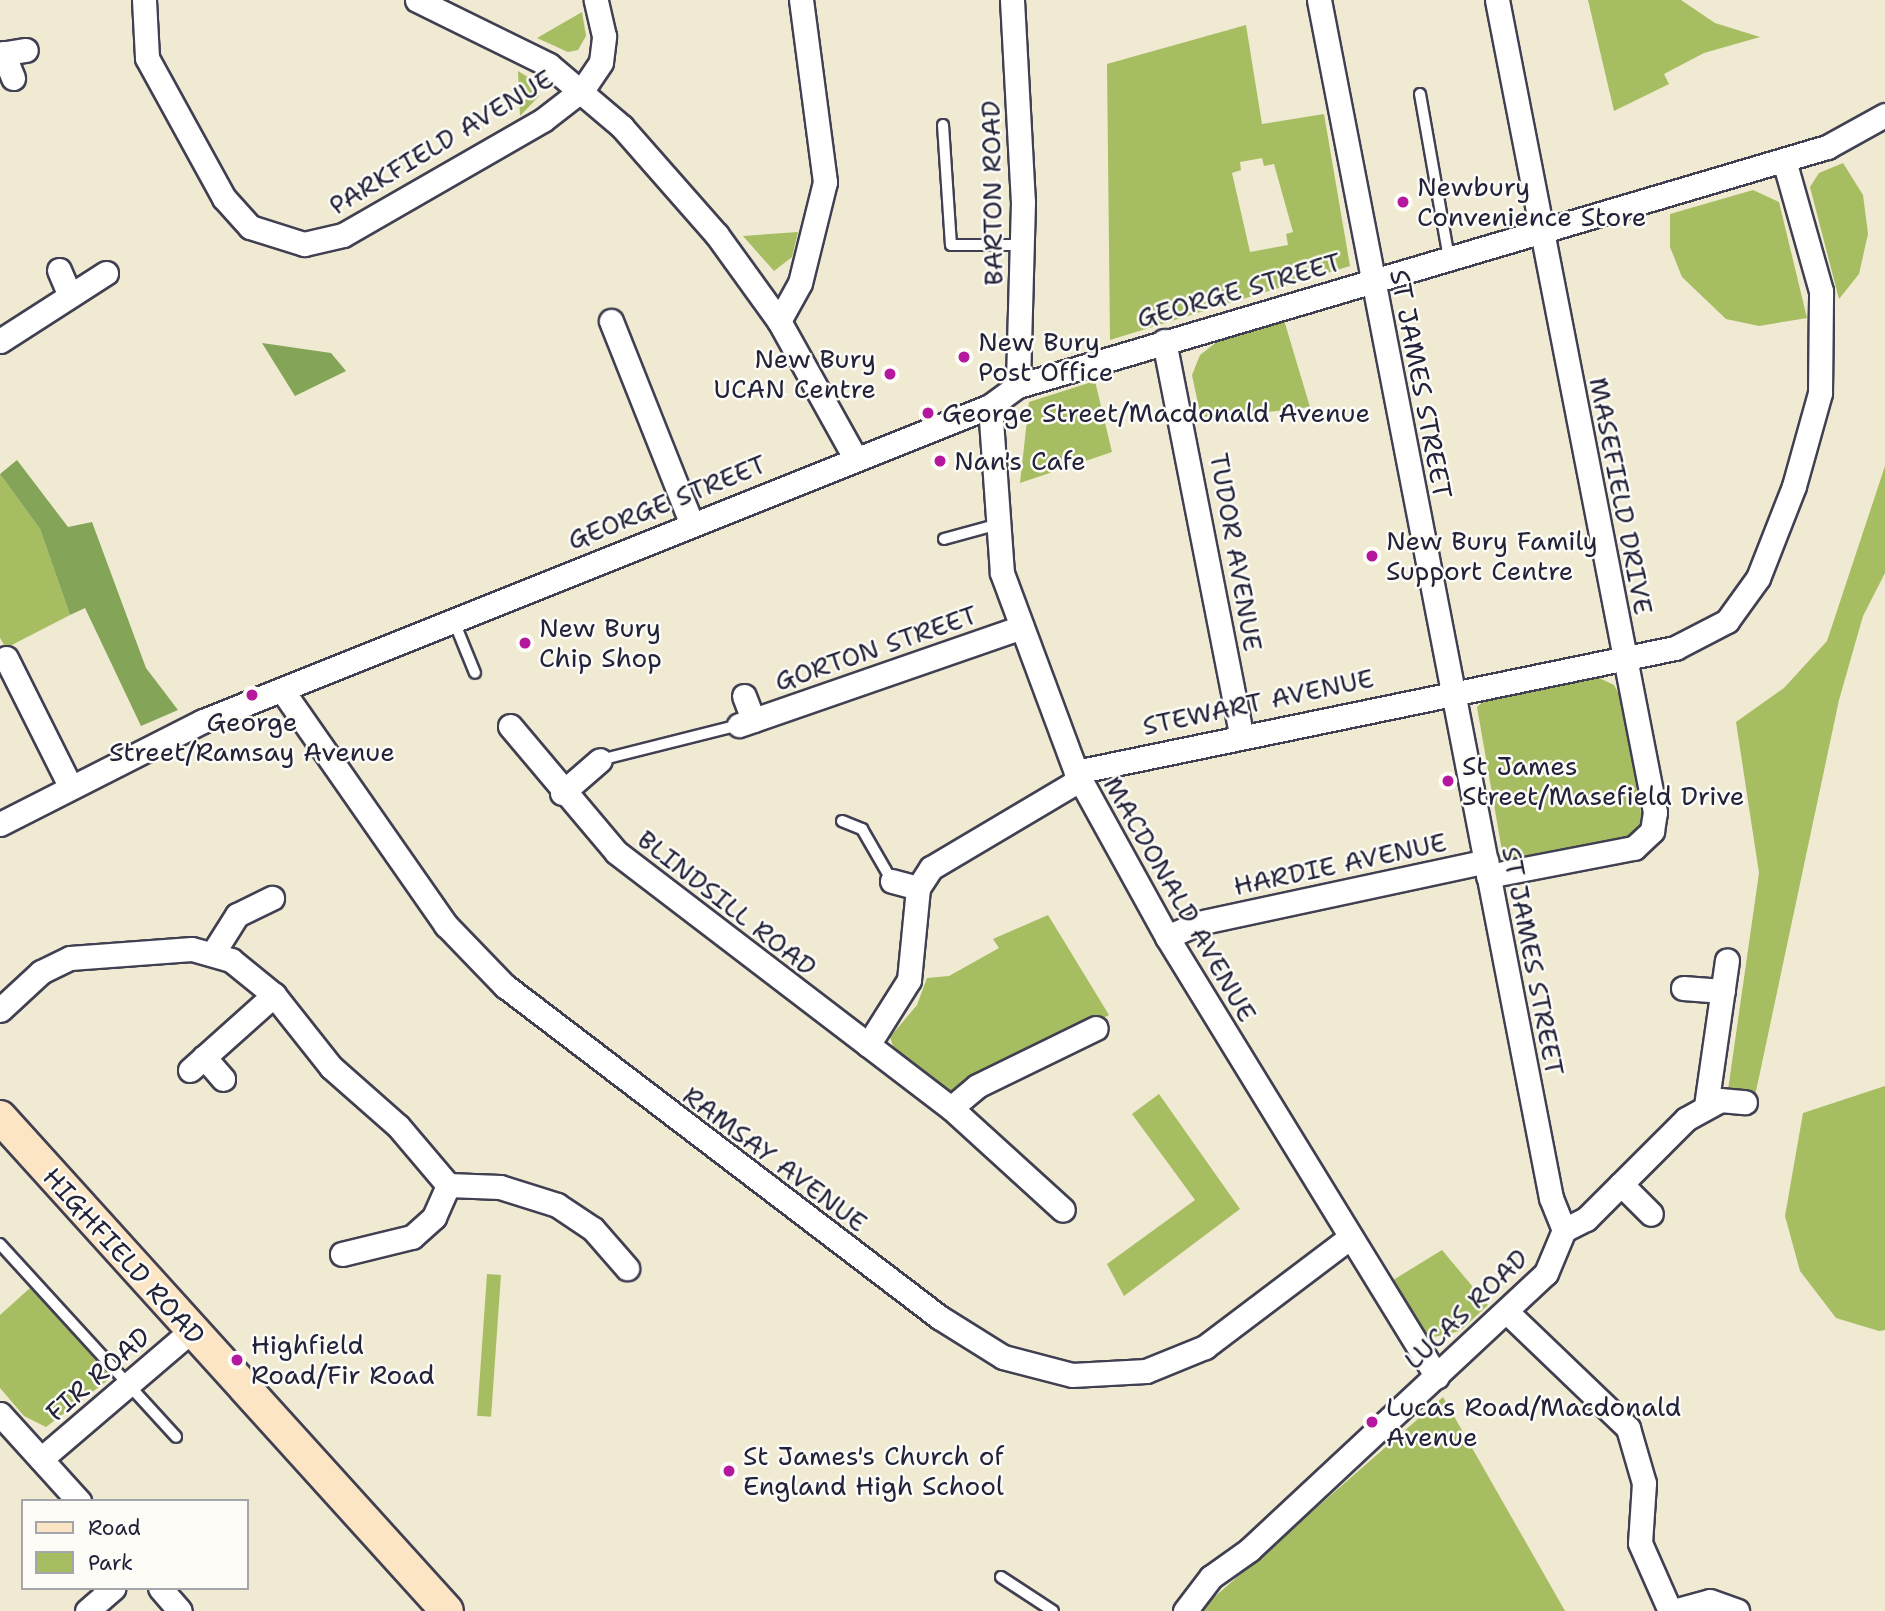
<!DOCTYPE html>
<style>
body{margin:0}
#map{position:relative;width:1885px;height:1611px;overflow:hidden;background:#f0ead2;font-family:"Shantell Sans",sans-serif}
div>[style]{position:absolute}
.green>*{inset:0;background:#a6bd62;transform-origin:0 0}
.forest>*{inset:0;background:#84a458}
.roads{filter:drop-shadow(2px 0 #414052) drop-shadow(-2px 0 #414052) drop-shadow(0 2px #414052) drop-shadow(0 -2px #414052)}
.lane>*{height:10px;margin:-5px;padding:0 5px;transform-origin:5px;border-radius:5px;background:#fff}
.street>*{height:23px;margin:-11.5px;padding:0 11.5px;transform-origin:11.5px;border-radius:11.5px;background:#fff}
.secondary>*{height:32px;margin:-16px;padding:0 16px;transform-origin:16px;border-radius:16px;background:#fce5c4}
.dots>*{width:19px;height:19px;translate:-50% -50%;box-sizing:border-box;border:4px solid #fdfcf7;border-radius:50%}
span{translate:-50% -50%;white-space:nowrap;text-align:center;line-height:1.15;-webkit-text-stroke:5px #fdfcf7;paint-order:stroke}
.street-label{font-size:26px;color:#22223b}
.poi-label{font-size:26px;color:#22223b}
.left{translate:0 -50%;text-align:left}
.right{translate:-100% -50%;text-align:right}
.legend{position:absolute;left:21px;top:1499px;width:228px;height:91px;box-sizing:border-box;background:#fdfcf7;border:2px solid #a5a5ac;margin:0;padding:9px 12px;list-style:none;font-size:21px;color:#22223b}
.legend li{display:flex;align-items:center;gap:14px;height:35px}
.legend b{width:35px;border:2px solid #a5a5ac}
</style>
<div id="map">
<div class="green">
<div style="clip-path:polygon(1588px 0,1681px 0,1715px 23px,1760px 37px,1704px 53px,1664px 74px,1669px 84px,1614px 111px)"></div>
<div style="clip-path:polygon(582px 12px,586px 36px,578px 50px,568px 52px,537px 38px)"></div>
<div style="clip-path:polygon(evenodd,1246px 25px,1262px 124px,1324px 114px,1350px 266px,1110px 340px,1107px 64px,1246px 25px,1262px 158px,1264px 166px,1274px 164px,1293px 232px,1286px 234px,1288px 245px,1250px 252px,1232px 173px,1241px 170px,1240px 162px,1262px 158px)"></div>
<div style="clip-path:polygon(518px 71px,531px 79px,539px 96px,520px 116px)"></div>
<div style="clip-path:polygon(1843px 163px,1863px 195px,1868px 234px,1859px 274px,1839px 299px,1810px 187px,1819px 173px)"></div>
<div style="clip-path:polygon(1753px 190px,1779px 202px,1807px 318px,1759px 326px,1726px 319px,1682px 277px,1670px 247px,1670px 214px)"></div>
<div style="clip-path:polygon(798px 232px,792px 257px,774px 271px,743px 236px)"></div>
<div style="clip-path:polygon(1284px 320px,1310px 407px,1250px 414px,1237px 409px,1201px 418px,1192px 375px,1200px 355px,1218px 341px)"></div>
<div style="clip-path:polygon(1095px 381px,1112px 452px,1020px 483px,1029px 402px)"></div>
<div style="clip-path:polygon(1885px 466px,1885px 573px,1863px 616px,1839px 700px,1755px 1096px,1728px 1090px,1759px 873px,1736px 722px,1784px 688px,1827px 641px)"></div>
<div style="clip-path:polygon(0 474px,40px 529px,70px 615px,6px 648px,0 638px)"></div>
<div style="clip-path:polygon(1593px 675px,1614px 685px,1622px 700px,1643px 826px,1629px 839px,1504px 862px,1477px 707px,1488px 697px)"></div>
<div style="clip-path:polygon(1048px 915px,1109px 1015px,955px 1096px,895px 1052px,890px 1037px,917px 1005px,927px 978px,949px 976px,999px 948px,993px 939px)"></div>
<div style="clip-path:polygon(1885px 1086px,1885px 1330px,1879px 1331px,1836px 1318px,1800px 1271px,1785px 1216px,1803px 1113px)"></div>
<div style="clip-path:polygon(1159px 1094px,1240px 1209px,1124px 1296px,1107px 1264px,1195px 1200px,1132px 1114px)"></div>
<div style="clip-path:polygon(1442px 1250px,1488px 1305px,1460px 1331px,1434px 1337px,1419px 1329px,1390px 1282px)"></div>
<div style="left:487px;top:1274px;width:14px;height:142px;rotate:4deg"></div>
<div style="clip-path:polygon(30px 1288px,112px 1377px,46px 1427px,24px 1416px,0 1388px,0 1315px)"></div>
<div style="clip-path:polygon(1443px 1397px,1565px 1611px,1203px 1611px,1212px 1599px)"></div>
</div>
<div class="forest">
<div style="clip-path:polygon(262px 343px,331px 353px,346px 371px,295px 396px)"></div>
<div style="clip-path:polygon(17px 460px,68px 527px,92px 522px,146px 668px,178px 710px,141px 726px,85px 608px,70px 615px,40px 529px,0 474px)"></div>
</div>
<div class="roads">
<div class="lane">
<div style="left:1420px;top:94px;width:167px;rotate:80deg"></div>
<div style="left:943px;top:125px;width:120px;rotate:86.2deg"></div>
<div style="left:951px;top:245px;width:72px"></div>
<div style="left:944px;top:539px;width:57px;rotate:-15.3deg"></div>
<div style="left:453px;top:619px;width:58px;rotate:67.8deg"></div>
<div style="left:600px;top:760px;width:143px;rotate:-14.1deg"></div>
<div style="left:842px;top:821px;width:22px;rotate:22deg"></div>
<div style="left:862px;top:829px;width:60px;rotate:60deg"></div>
<div style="left:0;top:1244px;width:261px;rotate:47.6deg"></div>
<div style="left:1001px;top:1577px;width:62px;rotate:33.2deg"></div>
</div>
<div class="street">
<div style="left:144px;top:0;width:58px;rotate:87deg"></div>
<div style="left:147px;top:58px;width:160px;rotate:61.2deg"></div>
<div style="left:224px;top:198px;width:39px;rotate:48deg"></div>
<div style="left:250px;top:227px;width:57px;rotate:17.5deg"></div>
<div style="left:304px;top:244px;width:40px;rotate:-13deg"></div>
<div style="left:343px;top:235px;width:231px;rotate:-29.9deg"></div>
<div style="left:543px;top:120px;width:51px;rotate:-37.8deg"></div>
<div style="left:583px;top:89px;width:32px;rotate:-56deg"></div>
<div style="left:601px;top:62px;width:26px;rotate:-83deg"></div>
<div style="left:604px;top:36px;width:37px;rotate:-103deg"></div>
<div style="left:417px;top:0;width:147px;rotate:26.2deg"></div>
<div style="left:549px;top:65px;width:96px;rotate:40.3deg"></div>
<div style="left:622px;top:127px;width:144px;rotate:48.7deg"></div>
<div style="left:717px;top:235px;width:106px;rotate:54.2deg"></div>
<div style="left:779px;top:321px;width:154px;rotate:60.9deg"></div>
<div style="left:1012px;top:0;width:202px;rotate:86.9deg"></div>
<div style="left:1023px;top:202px;width:184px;rotate:91.6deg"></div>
<div style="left:1319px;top:0;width:1220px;rotate:79.04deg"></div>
<div style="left:1551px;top:1198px;width:35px;rotate:68deg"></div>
<div style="left:3px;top:53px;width:27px;rotate:68deg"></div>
<div style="left:0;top:54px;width:26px;rotate:-9deg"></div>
<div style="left:59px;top:270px;width:25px;rotate:67deg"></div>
<div style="left:611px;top:321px;width:216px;rotate:68.3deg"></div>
<div style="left:779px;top:321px;width:43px;rotate:-61.1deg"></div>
<div style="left:800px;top:283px;width:104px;rotate:-76.1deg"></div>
<div style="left:825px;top:182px;width:184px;rotate:-97.5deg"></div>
<div style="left:0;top:341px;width:126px;rotate:-32.7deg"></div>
<div style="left:1164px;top:341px;width:400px;rotate:78.9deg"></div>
<div style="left:990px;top:406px;width:167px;rotate:85.9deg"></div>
<div style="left:1002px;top:573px;width:212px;rotate:69.6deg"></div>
<div style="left:1076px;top:772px;width:188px;rotate:61.1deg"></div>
<div style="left:1167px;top:937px;width:516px;rotate:58.47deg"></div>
<div style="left:6px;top:658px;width:143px;rotate:63.4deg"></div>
<div style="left:282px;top:690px;width:287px;rotate:55.1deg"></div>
<div style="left:446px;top:925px;width:85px;rotate:46deg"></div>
<div style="left:505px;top:986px;width:546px;rotate:37.33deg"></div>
<div style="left:939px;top:1317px;width:75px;rotate:32deg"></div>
<div style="left:1003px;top:1357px;width:71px;rotate:14.6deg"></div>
<div style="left:1072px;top:1375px;width:74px;rotate:-3.1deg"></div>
<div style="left:1146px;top:1371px;width:64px;rotate:-22.1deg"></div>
<div style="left:1205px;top:1347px;width:179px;rotate:-37.1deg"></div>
<div style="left:744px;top:696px;width:26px;rotate:69deg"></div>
<div style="left:739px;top:725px;width:296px;rotate:-19.1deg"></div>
<div style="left:510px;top:726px;width:165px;rotate:49.9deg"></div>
<div style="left:616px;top:852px;width:422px;rotate:37.4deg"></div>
<div style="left:951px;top:1108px;width:151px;rotate:42.3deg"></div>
<div style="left:1076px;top:772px;width:612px;rotate:-11.7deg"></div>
<div style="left:1675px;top:648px;width:59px;rotate:-27.4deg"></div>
<div style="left:1727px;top:621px;width:53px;rotate:-54.2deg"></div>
<div style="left:1758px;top:578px;width:99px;rotate:-68.6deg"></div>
<div style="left:1794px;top:486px;width:97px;rotate:-74.4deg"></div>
<div style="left:1820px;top:393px;width:102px;rotate:-89.4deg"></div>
<div style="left:1821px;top:291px;width:136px;rotate:-105.8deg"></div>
<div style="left:562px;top:793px;width:50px;rotate:-41deg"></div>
<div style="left:0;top:824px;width:228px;rotate:-26.9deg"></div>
<div style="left:203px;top:721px;width:848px;rotate:-21.81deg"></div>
<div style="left:990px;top:406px;width:34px;rotate:-36deg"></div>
<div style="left:1018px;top:386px;width:844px;rotate:-16.46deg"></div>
<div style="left:1827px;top:147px;width:66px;rotate:-28.9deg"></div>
<div style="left:1488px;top:876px;width:149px;rotate:-10.9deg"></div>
<div style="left:1634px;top:848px;width:25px;rotate:-43deg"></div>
<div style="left:1652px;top:831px;width:19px;rotate:-81deg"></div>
<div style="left:1655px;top:812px;width:827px;rotate:-101.01deg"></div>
<div style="left:892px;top:881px;width:27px;rotate:15deg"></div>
<div style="left:1167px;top:937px;width:34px;rotate:-24deg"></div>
<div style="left:1198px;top:923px;width:295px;rotate:-12.1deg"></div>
<div style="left:213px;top:953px;width:45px;rotate:-57.7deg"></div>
<div style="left:237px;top:915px;width:39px;rotate:-26deg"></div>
<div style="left:1683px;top:988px;width:40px;rotate:4.3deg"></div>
<div style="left:0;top:1010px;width:56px;rotate:-42.8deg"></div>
<div style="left:41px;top:972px;width:32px;rotate:-26deg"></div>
<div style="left:70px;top:958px;width:122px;rotate:-4.2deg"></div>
<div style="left:192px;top:949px;width:41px;rotate:15.8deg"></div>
<div style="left:231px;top:960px;width:55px;rotate:39.1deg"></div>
<div style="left:274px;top:995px;width:92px;rotate:51.6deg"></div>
<div style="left:331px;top:1067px;width:89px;rotate:41.4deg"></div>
<div style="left:398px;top:1126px;width:77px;rotate:49.7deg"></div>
<div style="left:448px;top:1185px;width:52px;rotate:2.2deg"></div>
<div style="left:500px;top:1187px;width:60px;rotate:17.5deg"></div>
<div style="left:557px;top:1205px;width:43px;rotate:33.7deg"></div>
<div style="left:593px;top:1229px;width:52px;rotate:48.9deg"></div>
<div style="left:868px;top:1045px;width:77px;rotate:-57.8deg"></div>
<div style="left:909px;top:980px;width:92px;rotate:-84.4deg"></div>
<div style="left:918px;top:888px;width:24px;rotate:-57deg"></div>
<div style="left:931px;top:868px;width:172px;rotate:-30.7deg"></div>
<div style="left:204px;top:1057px;width:29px;rotate:49deg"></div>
<div style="left:190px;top:1070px;width:113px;rotate:-41.8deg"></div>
<div style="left:1706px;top:1106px;width:147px;rotate:-81.8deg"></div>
<div style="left:951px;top:1108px;width:34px;rotate:-40deg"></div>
<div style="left:977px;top:1086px;width:132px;rotate:-26deg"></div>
<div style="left:1621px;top:1184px;width:42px;rotate:45deg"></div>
<div style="left:342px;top:1254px;width:72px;rotate:-13.7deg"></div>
<div style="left:412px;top:1237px;width:30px;rotate:-42deg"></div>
<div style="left:434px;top:1217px;width:35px;rotate:-66deg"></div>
<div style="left:1507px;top:1312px;width:168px;rotate:43.8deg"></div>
<div style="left:1628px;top:1428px;width:57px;rotate:73.8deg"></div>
<div style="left:1644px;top:1483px;width:60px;rotate:93.8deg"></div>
<div style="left:1640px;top:1543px;width:74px;rotate:66.2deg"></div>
<div style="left:0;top:1414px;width:118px;rotate:47.8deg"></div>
<div style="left:41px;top:1459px;width:197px;rotate:-40.5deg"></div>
<div style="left:160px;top:1588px;width:30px;rotate:49deg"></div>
<div style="left:87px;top:1611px;width:35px;rotate:-41deg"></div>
<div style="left:1185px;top:1611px;width:43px;rotate:-52.6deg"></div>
<div style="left:1211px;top:1577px;width:47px;rotate:-35.4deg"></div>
<div style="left:1249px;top:1550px;width:406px;rotate:-43deg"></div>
<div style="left:1546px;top:1273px;width:47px;rotate:-67.3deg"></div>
<div style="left:1564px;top:1230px;width:25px;rotate:-27deg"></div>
<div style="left:1586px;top:1219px;width:141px;rotate:-45deg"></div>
<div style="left:1686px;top:1119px;width:39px;rotate:-29deg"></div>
<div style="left:1720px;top:1100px;width:25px;rotate:5deg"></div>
<div style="left:1673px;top:1611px;width:38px;rotate:-15deg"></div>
<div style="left:1710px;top:1601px;width:29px;rotate:20deg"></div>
</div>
<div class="secondary">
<div style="left:0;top:1117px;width:666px;rotate:47.86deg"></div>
</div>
</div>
<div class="dots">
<div style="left:1403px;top:202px;background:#b5179e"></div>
<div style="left:964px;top:357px;background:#b5179e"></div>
<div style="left:890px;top:374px;background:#b5179e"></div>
<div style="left:928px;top:413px;background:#b5179e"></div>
<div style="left:940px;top:461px;background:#b5179e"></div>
<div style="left:1372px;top:556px;background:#b5179e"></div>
<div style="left:525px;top:643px;background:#b5179e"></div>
<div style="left:252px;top:695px;background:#b5179e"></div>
<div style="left:1448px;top:781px;background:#b5179e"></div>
<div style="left:237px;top:1360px;background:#b5179e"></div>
<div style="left:1372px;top:1422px;background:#b5179e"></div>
<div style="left:729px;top:1471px;background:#b5179e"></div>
</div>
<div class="street-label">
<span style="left:441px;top:142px;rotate:-31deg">PARKFIELD AVENUE</span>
<span style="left:992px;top:193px;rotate:-91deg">BARTON ROAD</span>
<span style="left:1239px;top:290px;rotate:-16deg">GEORGE STREET</span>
<span style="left:1421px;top:384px;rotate:79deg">ST JAMES STREET</span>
<span style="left:1621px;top:496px;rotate:79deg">MASEFIELD DRIVE</span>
<span style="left:667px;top:502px;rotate:-22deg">GEORGE STREET</span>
<span style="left:1236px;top:552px;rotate:80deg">TUDOR AVENUE</span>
<span style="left:876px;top:648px;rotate:-19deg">GORTON STREET</span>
<span style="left:1258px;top:702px;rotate:-12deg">STEWART AVENUE</span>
<span style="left:1340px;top:864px;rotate:-12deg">HARDIE AVENUE</span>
<span style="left:1180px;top:899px;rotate:60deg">MACDONALD AVENUE</span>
<span style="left:727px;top:903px;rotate:38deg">BLINDSILL ROAD</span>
<span style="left:1533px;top:961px;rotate:79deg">ST JAMES STREET</span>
<span style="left:775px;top:1159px;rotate:37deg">RAMSAY AVENUE</span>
<span style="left:124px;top:1256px;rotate:48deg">HIGHFIELD ROAD</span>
<span style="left:1466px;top:1309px;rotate:-44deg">LUCAS ROAD</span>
<span style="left:98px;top:1374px;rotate:-41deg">FIR ROAD</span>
</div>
<div class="poi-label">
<span class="left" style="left:1417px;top:202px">Newbury<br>Convenience Store</span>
<span class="left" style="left:978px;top:357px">New Bury<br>Post Office</span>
<span class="right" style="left:876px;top:374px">New Bury<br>UCAN Centre</span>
<span class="left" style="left:942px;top:413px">George Street/Macdonald Avenue</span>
<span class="left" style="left:954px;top:461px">Nan's Cafe</span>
<span class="left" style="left:1386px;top:556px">New Bury Family<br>Support Centre</span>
<span class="left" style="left:539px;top:643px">New Bury<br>Chip Shop</span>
<span style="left:252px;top:737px">George<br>Street/Ramsay Avenue</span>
<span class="left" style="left:1462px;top:781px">St James<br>Street/Masefield Drive</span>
<span class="left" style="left:251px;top:1360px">Highfield<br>Road/Fir Road</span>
<span class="left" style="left:1386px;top:1422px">Lucas Road/Macdonald<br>Avenue</span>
<span class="left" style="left:743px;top:1471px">St James's Church of<br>England High School</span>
</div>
<ul class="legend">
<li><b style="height:9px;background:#fce5c4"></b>Road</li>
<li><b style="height:19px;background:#a6bd62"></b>Park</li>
</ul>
</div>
